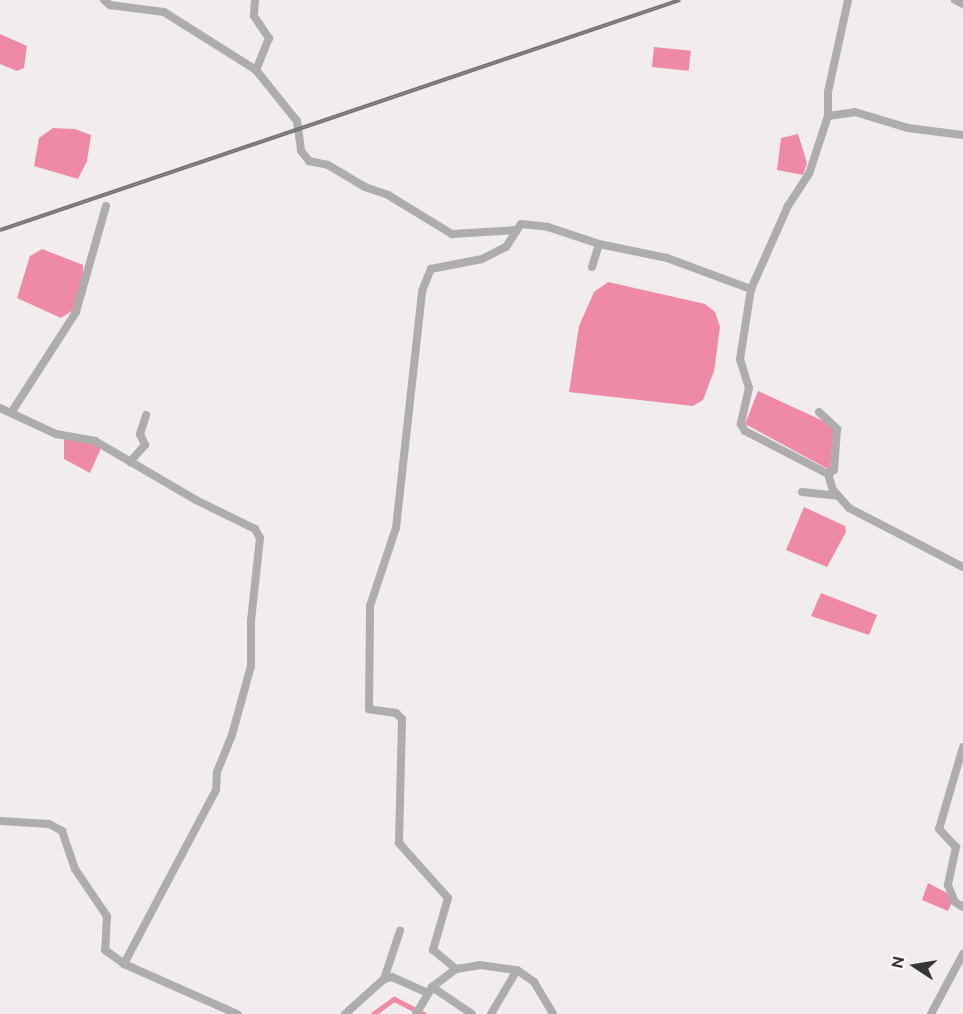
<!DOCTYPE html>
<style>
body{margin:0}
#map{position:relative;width:963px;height:1014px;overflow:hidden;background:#f1eced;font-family:Ubuntu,sans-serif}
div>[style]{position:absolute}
.water>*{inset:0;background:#ee8aa5;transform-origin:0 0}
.canal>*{height:5px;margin:-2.5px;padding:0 2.5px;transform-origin:2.5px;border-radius:2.5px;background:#ee8aa5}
.minor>*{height:8px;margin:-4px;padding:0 4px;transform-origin:4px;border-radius:4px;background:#afacad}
.rail>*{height:4px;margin-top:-2px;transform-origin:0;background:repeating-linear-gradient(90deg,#fff9fa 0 4.5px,#767374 0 9px);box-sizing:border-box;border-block:2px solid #767374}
span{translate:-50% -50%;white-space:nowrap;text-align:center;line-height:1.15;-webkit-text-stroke:6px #fff9fa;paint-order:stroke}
.north{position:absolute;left:885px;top:936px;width:60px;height:60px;-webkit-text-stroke:4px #fff9fa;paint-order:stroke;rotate:282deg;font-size:16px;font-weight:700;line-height:24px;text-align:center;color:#373536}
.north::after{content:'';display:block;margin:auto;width:21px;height:27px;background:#373536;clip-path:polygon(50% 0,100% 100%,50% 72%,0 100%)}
</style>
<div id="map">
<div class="water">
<div style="clip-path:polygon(0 34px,27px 46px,24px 68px,17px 71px,0 64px)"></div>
<div style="left:654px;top:47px;width:37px;height:20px;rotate:6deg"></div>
<div style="clip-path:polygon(53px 128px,75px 129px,91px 135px,87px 161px,78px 179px,34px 166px,39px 138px)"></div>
<div style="clip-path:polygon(798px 134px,807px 163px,803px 175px,777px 170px,781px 138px)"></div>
<div style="clip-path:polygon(42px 249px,83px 265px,83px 283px,72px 311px,61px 318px,17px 298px,30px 256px)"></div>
<div style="clip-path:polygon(608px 282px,705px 304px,715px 312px,720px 327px,714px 371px,703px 400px,693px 406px,569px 392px,579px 326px,594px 292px)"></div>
<div style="clip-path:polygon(758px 391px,834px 426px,830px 470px,745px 424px)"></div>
<div style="clip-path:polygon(64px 439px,89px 440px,101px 448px,90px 473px,64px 459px)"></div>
<div style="clip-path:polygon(804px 507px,845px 526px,846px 532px,827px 567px,786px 550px)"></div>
<div style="clip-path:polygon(821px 593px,877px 615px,869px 635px,811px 616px)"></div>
<div style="clip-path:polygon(928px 883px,947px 893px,952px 902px,948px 911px,922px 900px)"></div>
</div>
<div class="canal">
<div style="left:373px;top:1014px;width:26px;rotate:-36deg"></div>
<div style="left:394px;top:999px;width:33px;rotate:27deg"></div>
</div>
<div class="minor">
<div style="left:104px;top:0;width:8px;rotate:40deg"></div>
<div style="left:110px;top:5px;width:54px;rotate:7.4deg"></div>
<div style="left:164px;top:12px;width:109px;rotate:32.2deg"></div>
<div style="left:256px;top:70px;width:65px;rotate:51.2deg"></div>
<div style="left:297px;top:121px;width:30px;rotate:82deg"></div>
<div style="left:301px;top:151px;width:13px;rotate:51deg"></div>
<div style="left:309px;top:161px;width:19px;rotate:12deg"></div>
<div style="left:328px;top:165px;width:43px;rotate:30.7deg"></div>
<div style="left:365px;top:187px;width:24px;rotate:19deg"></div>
<div style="left:388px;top:195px;width:75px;rotate:31.4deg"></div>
<div style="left:452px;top:234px;width:65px;rotate:-3.5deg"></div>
<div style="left:255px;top:0;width:16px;rotate:94deg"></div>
<div style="left:254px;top:16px;width:27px;rotate:56deg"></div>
<div style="left:269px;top:38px;width:35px;rotate:112deg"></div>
<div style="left:955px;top:0;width:9px;rotate:27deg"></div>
<div style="left:828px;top:116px;width:24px;rotate:-90deg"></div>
<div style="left:828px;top:92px;width:94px;rotate:-77.7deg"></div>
<div style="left:592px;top:267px;width:24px;rotate:-73deg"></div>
<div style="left:751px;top:289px;width:91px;rotate:-66deg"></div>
<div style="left:788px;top:206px;width:38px;rotate:-57deg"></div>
<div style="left:809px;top:174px;width:61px;rotate:-71.9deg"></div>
<div style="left:828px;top:116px;width:27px;rotate:-8deg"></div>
<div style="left:855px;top:112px;width:55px;rotate:16.8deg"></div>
<div style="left:908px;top:128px;width:55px;rotate:7.3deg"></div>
<div style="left:0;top:408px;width:62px;rotate:24.9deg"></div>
<div style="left:56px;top:434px;width:40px;rotate:10deg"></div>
<div style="left:95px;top:441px;width:117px;rotate:30.3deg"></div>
<div style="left:196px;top:500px;width:66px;rotate:26.2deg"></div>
<div style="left:255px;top:529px;width:10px;rotate:61deg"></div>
<div style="left:260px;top:538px;width:83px;rotate:96.2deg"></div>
<div style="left:251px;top:621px;width:45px;rotate:90deg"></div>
<div style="left:251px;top:666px;width:72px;rotate:105.4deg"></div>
<div style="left:232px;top:735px;width:40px;rotate:112deg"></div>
<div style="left:217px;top:772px;width:18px;rotate:93deg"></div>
<div style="left:216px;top:790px;width:197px;rotate:117.9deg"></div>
<div style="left:124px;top:964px;width:124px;rotate:23.9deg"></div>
<div style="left:819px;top:412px;width:25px;rotate:43deg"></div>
<div style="left:837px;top:429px;width:41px;rotate:94.2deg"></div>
<div style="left:834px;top:470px;width:7px;rotate:146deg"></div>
<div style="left:11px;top:413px;width:120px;rotate:-57.2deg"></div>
<div style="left:76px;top:312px;width:110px;rotate:-74.2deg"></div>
<div style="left:130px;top:462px;width:23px;rotate:-49deg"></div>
<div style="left:145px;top:445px;width:12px;rotate:-114deg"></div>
<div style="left:140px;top:434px;width:20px;rotate:-72deg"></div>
<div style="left:802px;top:492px;width:36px;rotate:6deg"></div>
<div style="left:963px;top:747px;width:85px;rotate:106.3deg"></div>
<div style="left:939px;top:829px;width:25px;rotate:47deg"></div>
<div style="left:956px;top:847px;width:39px;rotate:102deg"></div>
<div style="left:948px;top:885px;width:18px;rotate:68deg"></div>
<div style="left:955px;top:902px;width:9px;rotate:32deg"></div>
<div style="left:0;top:821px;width:49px;rotate:3.5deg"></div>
<div style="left:49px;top:824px;width:15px;rotate:28deg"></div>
<div style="left:62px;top:831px;width:40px;rotate:71.1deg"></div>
<div style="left:75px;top:869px;width:57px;rotate:55.8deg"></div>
<div style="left:107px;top:916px;width:34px;rotate:93deg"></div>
<div style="left:105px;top:950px;width:24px;rotate:36deg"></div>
<div style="left:456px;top:969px;width:30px;rotate:-140deg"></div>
<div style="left:433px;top:950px;width:54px;rotate:-73.9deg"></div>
<div style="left:448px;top:898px;width:74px;rotate:-131.7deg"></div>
<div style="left:399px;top:843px;width:124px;rotate:-88.6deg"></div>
<div style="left:402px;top:719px;width:8px;rotate:-135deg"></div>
<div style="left:396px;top:713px;width:27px;rotate:-172deg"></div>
<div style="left:369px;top:709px;width:103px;rotate:-89.4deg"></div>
<div style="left:370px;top:606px;width:82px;rotate:-71.6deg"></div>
<div style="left:396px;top:528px;width:238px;rotate:-83.7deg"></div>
<div style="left:422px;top:291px;width:24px;rotate:-68deg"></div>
<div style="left:431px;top:269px;width:52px;rotate:-11.1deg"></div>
<div style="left:482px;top:259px;width:27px;rotate:-27deg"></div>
<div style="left:506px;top:247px;width:27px;rotate:-57deg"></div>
<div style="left:521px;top:224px;width:27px;rotate:6deg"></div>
<div style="left:548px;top:227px;width:54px;rotate:18.4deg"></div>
<div style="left:599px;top:244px;width:69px;rotate:11.6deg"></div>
<div style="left:667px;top:258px;width:90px;rotate:20.3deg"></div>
<div style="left:751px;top:289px;width:71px;rotate:98.9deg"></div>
<div style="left:740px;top:359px;width:30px;rotate:73deg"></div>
<div style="left:749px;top:388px;width:37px;rotate:103deg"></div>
<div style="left:741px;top:424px;width:8px;rotate:60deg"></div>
<div style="left:745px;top:431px;width:93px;rotate:27.4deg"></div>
<div style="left:828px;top:474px;width:17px;rotate:73deg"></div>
<div style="left:833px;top:490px;width:24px;rotate:48deg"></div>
<div style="left:849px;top:508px;width:128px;rotate:27.4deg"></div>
<div style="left:384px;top:979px;width:51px;rotate:-71.6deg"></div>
<div style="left:432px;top:987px;width:48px;rotate:34deg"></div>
<div style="left:345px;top:1014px;width:52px;rotate:-41.9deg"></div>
<div style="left:384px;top:979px;width:8px;rotate:-14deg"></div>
<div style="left:392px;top:977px;width:39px;rotate:24deg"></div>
<div style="left:416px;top:1014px;width:31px;rotate:-59deg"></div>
<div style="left:432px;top:987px;width:30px;rotate:-37deg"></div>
<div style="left:456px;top:969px;width:24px;rotate:-9deg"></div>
<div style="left:480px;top:965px;width:37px;rotate:8deg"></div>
<div style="left:517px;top:970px;width:21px;rotate:35deg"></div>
<div style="left:534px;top:982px;width:37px;rotate:59deg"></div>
<div style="left:491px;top:1014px;width:51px;rotate:-59.4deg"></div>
<div style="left:931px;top:1014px;width:68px;rotate:-61.9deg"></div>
</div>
<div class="rail">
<div style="left:0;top:230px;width:718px;rotate:-18.69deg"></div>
</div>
<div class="north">N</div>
</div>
